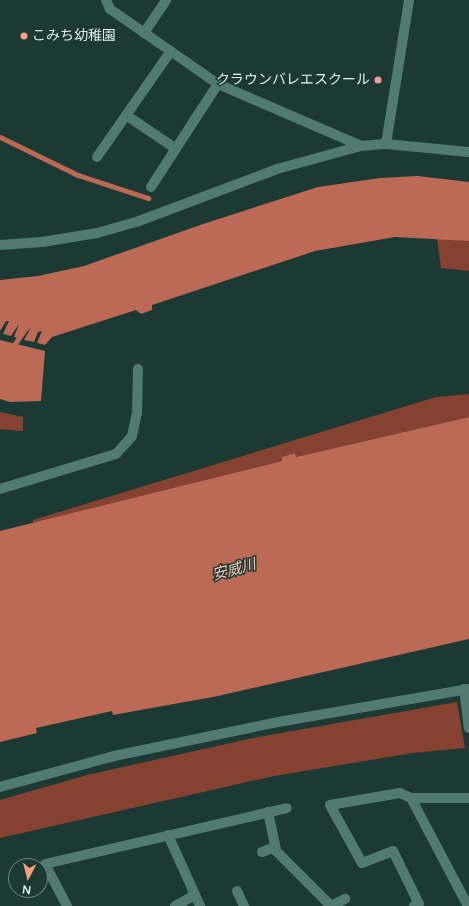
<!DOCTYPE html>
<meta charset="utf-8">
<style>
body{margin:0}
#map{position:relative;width:469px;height:906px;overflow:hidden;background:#1d3934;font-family:"Varela Round","Noto Sans JP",sans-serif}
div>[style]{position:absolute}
.green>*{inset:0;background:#854231}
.water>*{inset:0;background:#bc6a55}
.stream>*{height:5px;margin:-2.5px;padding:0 2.5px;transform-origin:2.5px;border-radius:2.5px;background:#bc6a55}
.minor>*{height:10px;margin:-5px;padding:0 5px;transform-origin:5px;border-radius:5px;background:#507a72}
.dots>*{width:11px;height:11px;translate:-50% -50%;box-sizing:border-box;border:2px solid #1d3934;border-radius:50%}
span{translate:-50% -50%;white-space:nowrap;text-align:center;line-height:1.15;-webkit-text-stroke:3px #1d3934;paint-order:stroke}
.poi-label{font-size:14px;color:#ddedea}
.left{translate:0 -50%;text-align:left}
.right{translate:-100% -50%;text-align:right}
.water-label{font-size:15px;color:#f5c6ba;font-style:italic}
.north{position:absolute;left:8px;top:858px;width:40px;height:40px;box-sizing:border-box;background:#1d3934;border:1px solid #6a817d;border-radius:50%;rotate:187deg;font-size:11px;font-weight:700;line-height:16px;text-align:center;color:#ddedea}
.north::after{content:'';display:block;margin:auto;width:14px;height:18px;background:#f49e87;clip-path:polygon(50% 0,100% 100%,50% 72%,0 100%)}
</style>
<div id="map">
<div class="green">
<div style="clip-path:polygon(437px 238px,469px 241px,469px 271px,441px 268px)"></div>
<div style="clip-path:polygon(469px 394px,469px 417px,296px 457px,295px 453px,282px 457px,282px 461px,32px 524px,33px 520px,436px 397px)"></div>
<div style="clip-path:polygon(0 412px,23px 417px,23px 431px,0 429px)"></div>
<div style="clip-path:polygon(457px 702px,465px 748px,413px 753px,274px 776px,0 838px,0 800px,87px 775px,253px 738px)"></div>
</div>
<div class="water">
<div style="clip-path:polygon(418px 176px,469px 182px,469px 241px,395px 237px,315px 251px,152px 305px,152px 310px,141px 314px,136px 310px,52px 337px,45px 345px,37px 343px,42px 331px,38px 332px,34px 342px,24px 340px,31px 327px,21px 339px,14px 337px,19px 324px,11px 336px,3px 334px,9px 321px,6px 321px,0 331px,0 280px,38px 276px,84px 266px,203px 224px,318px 187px,380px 178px)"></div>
<div style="clip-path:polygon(0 340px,45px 351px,41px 401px,10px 402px,0 399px)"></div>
<div style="clip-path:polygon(469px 417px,469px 639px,218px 696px,113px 715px,112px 711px,36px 728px,37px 733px,0 742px,0 531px,282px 461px,282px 457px,295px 453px,296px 457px)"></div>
</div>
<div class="stream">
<div style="left:0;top:137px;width:87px;rotate:26deg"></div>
<div style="left:78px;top:175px;width:74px;rotate:18.2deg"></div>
<div style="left:12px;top:348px;width:18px;rotate:-56deg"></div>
</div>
<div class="minor">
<div style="left:106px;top:0;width:10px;rotate:66deg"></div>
<div style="left:110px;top:9px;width:131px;rotate:34.8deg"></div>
<div style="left:218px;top:84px;width:156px;rotate:23.4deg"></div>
<div style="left:144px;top:33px;width:40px;rotate:-56deg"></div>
<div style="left:126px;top:115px;width:60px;rotate:34.2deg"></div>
<div style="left:386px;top:144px;width:146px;rotate:-80.9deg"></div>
<div style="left:97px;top:157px;width:129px;rotate:-55.1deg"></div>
<div style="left:151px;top:187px;width:123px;rotate:-57deg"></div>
<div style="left:0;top:245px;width:42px;rotate:-4.1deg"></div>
<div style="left:42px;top:242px;width:56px;rotate:-9.3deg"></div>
<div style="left:97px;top:233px;width:44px;rotate:-15.9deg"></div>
<div style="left:139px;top:221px;width:147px;rotate:-20.6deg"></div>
<div style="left:277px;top:169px;width:87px;rotate:-15.3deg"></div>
<div style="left:361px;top:146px;width:25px;rotate:-5deg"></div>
<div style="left:386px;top:144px;width:83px;rotate:5.5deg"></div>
<div style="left:0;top:489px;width:121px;rotate:-16.8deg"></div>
<div style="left:116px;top:454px;width:24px;rotate:-48deg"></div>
<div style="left:132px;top:436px;width:24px;rotate:-78deg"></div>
<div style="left:137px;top:413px;width:44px;rotate:-88.7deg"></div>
<div style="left:464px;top:689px;width:39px;rotate:83deg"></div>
<div style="left:0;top:787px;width:118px;rotate:-15.2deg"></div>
<div style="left:114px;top:756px;width:167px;rotate:-11.7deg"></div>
<div style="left:278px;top:722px;width:194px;rotate:-9.8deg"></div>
<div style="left:411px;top:798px;width:122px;rotate:62.2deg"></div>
<div style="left:268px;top:812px;width:40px;rotate:78deg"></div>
<div style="left:276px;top:851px;width:78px;rotate:45deg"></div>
<div style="left:168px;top:835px;width:78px;rotate:65.7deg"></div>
<div style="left:262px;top:852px;width:14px;rotate:-21deg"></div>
<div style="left:237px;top:891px;width:17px;rotate:65deg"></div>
<div style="left:67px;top:906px;width:47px;rotate:-117.6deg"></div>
<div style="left:45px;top:864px;width:248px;rotate:-13deg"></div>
<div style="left:175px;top:906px;width:23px;rotate:-29deg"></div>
<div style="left:331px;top:906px;width:16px;rotate:-27deg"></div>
<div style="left:414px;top:906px;width:5px;rotate:-22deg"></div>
<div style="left:419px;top:904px;width:59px;rotate:-116.1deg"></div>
<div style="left:393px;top:851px;width:33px;rotate:159deg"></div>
<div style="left:362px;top:863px;width:66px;rotate:-118.9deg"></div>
<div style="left:330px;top:805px;width:71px;rotate:-9.7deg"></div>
<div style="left:400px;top:793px;width:12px;rotate:24deg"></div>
<div style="left:411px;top:798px;width:58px"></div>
</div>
<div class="dots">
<div style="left:24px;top:36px;background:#f49e87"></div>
<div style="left:378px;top:80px;background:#f49e87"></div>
</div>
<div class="poi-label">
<span class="left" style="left:32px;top:36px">こみち幼稚園</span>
<span class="right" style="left:370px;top:80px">クラウンバレエスクール</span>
</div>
<div class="water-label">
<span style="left:234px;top:570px;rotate:-15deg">安威川</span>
</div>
<div class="north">N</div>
</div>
